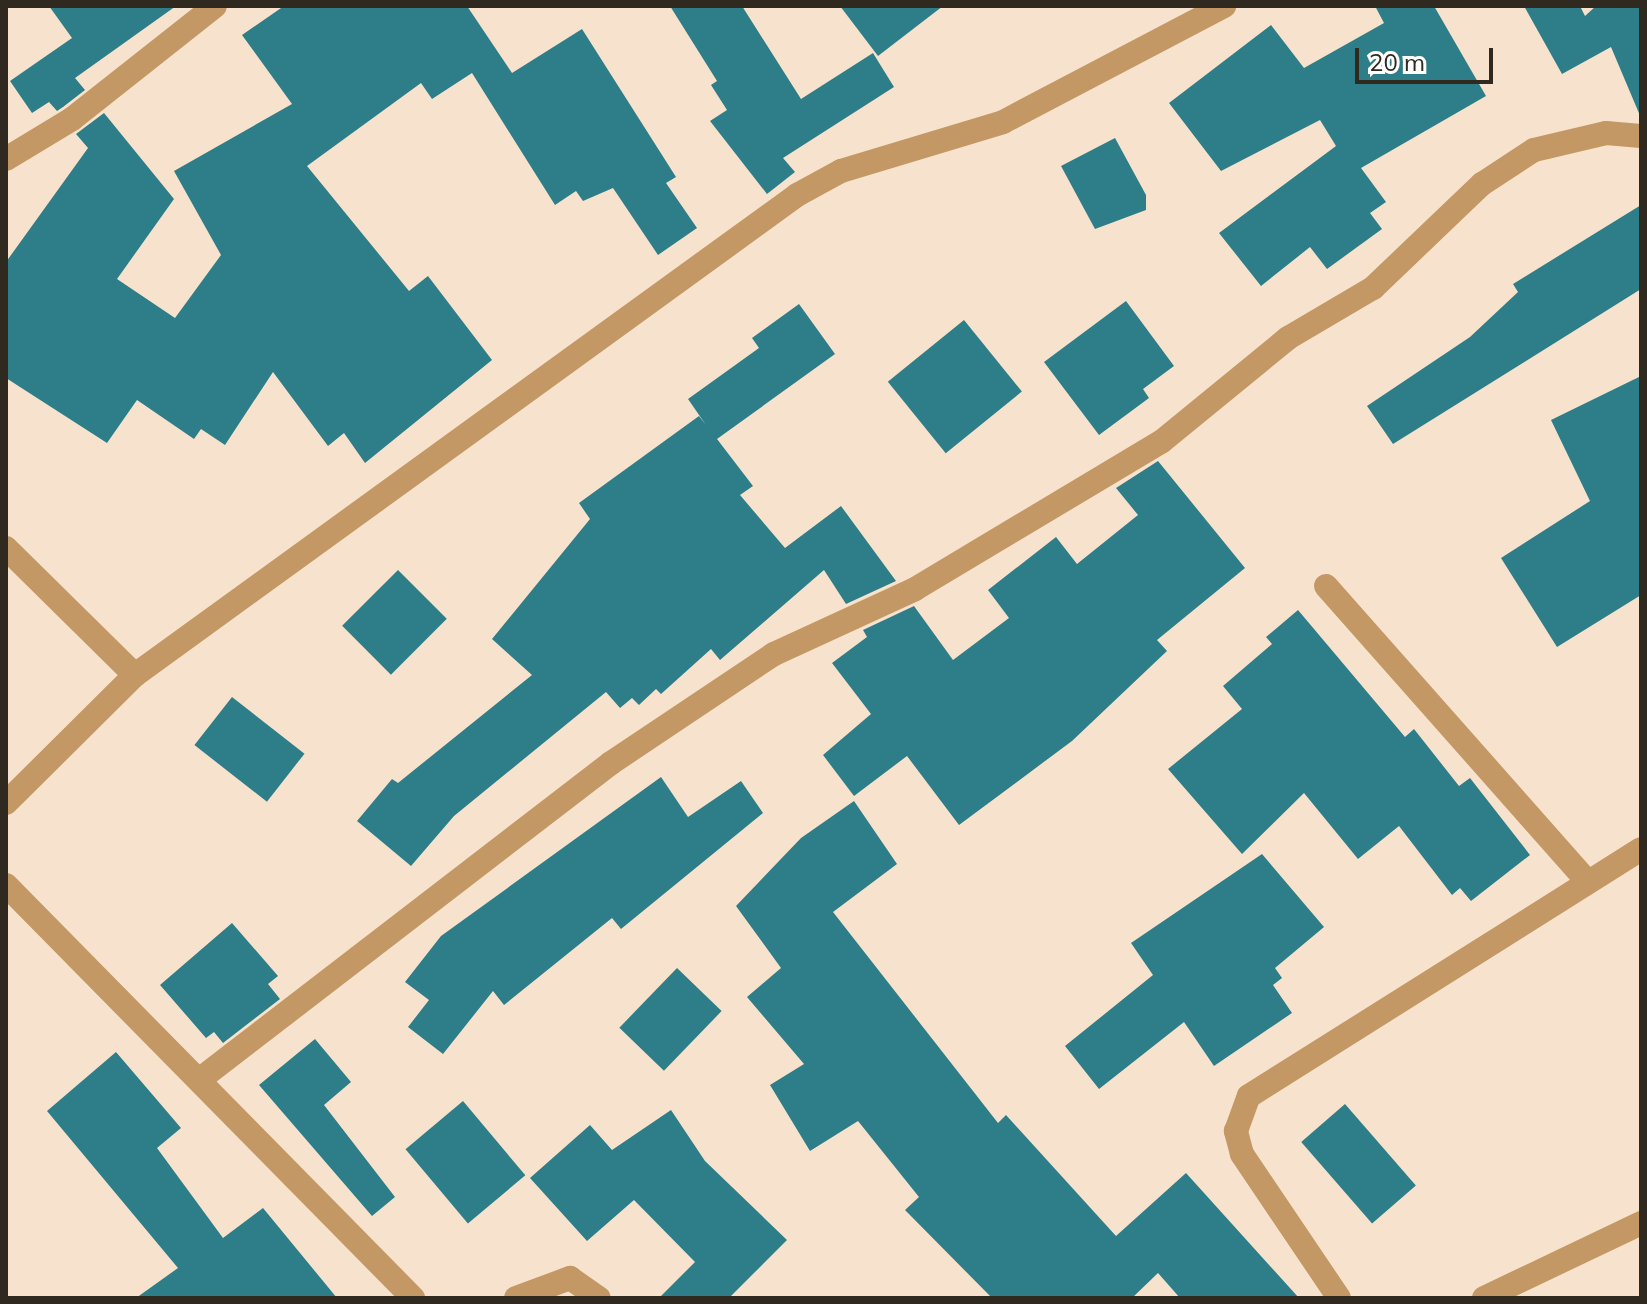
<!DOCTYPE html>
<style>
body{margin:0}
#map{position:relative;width:1647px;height:1304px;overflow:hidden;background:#f7e3cd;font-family:Mulish,sans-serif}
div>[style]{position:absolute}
.building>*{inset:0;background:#2d7e88;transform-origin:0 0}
.minor>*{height:24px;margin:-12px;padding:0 12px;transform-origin:12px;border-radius:12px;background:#c39865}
span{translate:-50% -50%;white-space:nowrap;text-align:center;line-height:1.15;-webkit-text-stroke:8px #fff;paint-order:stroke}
.frame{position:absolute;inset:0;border:8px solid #302920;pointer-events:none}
.scale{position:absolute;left:1355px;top:48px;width:138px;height:36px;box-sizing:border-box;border:4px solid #302920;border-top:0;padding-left:10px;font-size:24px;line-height:28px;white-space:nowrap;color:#302920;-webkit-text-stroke:6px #fff;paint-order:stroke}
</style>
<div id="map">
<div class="building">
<div style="clip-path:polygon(49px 6px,176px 6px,75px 78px,85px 90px,63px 107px,57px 111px,49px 102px,32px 113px,10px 81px,72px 38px)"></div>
<div style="clip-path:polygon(284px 6px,467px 6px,512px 73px,582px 29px,676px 177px,666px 183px,697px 228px,658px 255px,613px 188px,583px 201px,576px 191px,555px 205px,472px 73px,432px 99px,421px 83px,307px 166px,409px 291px,428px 276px,492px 360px,365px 463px,344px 433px,328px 446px,273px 372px,225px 445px,201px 429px,194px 439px,137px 400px,107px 443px,6px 378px,6px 262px,88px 148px,76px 134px,104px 113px,174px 199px,117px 279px,175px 318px,221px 255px,174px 171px,292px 104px,242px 35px)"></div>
<div style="clip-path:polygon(670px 6px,742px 6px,801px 99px,873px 53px,894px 87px,783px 158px,795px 172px,767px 194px,710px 121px,727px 110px,711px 85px,717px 81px)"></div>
<div style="clip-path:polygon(840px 6px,943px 6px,878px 56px)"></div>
<div style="clip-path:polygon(1375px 6px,1434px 6px,1486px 96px,1361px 168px,1386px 202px,1370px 213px,1382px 229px,1327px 269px,1310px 247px,1261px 286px,1219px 233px,1336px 146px,1320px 120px,1221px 171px,1169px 103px,1271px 25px,1304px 68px,1384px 23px)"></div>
<div style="clip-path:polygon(1524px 6px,1580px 6px,1585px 16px,1596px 6px,1641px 6px,1641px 118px,1611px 47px,1562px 74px)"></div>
<div style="clip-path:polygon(1115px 138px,1146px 195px,1146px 210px,1095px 229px,1061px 166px)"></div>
<div style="clip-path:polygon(1641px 205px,1641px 289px,1393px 444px,1367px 406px,1470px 337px,1518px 292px,1513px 284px)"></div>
<div style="clip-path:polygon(1126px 301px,1174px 366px,1143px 389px,1149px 398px,1099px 435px,1044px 362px)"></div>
<div style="clip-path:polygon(799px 304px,835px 354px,717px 439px,753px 486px,740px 495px,785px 548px,841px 506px,896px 581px,846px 604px,824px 570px,720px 660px,711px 649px,661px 694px,656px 689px,639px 705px,632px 698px,620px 708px,606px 692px,454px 816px,411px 866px,357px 821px,392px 779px,398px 783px,532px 675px,492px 639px,590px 519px,579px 503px,699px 416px,706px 425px,688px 399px,759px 348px,752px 338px)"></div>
<div style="left:964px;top:320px;width:92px;height:98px;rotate:51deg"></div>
<div style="clip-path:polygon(1641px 376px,1641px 595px,1557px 647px,1501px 558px,1590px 501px,1551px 420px)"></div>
<div style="clip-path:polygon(1158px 461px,1245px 568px,1157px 640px,1167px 651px,1072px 741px,959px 825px,907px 756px,854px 796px,823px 755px,871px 714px,832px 663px,867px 637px,863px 630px,914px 606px,953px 660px,1009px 618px,988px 590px,1056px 537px,1077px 564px,1138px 515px,1116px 488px)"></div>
<div style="left:398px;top:570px;width:69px;height:79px;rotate:45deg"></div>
<div style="clip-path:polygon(1298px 610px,1405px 737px,1414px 729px,1459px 786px,1470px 778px,1530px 855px,1471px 901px,1460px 888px,1452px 895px,1399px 826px,1358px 859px,1304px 793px,1242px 854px,1168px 769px,1242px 709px,1223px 686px,1272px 644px,1266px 637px)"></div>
<div style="left:232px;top:697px;width:92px;height:61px;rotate:38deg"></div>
<div style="clip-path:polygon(661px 777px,688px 817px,741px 781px,763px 813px,621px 929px,612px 918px,504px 1005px,493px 991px,443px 1054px,408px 1027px,429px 1000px,405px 982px,441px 936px)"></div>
<div style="clip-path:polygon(854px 801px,897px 864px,833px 912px,998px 1123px,1006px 1115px,1116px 1236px,1186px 1173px,1299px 1298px,1180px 1298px,1158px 1273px,1132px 1298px,992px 1298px,905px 1210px,919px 1197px,858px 1121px,810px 1151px,770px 1085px,804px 1064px,747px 997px,781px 968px,736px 906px,801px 838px)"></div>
<div style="clip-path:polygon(1262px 854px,1324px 927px,1275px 968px,1282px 978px,1273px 985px,1292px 1013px,1214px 1066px,1184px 1022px,1099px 1089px,1065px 1046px,1153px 975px,1131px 943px)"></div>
<div style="clip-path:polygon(232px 923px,278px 976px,268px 984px,280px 999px,223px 1043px,214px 1032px,206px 1038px,160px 985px)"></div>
<div style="left:677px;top:968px;width:62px;height:83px;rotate:44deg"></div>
<div style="clip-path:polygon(315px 1039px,351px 1082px,324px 1105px,395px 1197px,372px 1216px,259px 1085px)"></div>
<div style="clip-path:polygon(116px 1052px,181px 1128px,157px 1148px,223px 1238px,263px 1208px,337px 1298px,136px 1298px,178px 1268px,47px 1111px)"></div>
<div style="left:463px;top:1101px;width:97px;height:75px;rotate:50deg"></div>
<div style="left:1345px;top:1104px;width:108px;height:58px;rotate:49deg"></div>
<div style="clip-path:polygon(671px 1110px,705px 1161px,787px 1240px,729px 1298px,659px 1298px,695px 1262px,634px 1200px,587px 1241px,530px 1178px,590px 1125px,612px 1150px)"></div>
</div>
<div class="minor">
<div style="left:6px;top:159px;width:77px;rotate:-31.2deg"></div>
<div style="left:72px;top:119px;width:182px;rotate:-38.3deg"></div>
<div style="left:6px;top:548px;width:181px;rotate:44.6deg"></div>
<div style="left:1326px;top:586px;width:392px;rotate:48.5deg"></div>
<div style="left:6px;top:803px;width:182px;rotate:-44.8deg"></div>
<div style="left:135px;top:675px;width:818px;rotate:-35.94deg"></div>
<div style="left:797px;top:195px;width:50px;rotate:-28.6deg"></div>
<div style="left:841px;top:171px;width:169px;rotate:-16.8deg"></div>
<div style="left:1003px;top:122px;width:250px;rotate:-27.7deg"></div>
<div style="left:6px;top:885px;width:580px;rotate:45.42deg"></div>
<div style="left:199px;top:1080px;width:520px;rotate:-37.58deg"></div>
<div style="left:611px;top:763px;width:196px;rotate:-33.8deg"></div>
<div style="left:774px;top:654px;width:155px;rotate:-24.7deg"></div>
<div style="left:915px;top:589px;width:287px;rotate:-30.9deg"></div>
<div style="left:1161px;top:442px;width:164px;rotate:-39.3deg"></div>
<div style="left:1288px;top:338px;width:99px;rotate:-30.5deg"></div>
<div style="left:1373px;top:288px;width:151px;rotate:-43.7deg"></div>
<div style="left:1482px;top:184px;width:62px;rotate:-33.2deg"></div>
<div style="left:1534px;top:150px;width:74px;rotate:-13.3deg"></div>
<div style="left:1606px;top:133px;width:35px;rotate:5deg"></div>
<div style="left:516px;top:1298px;width:58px;rotate:-20.3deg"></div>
<div style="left:570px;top:1278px;width:35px;rotate:35deg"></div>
<div style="left:1339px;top:1298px;width:174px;rotate:-124deg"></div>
<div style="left:1242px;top:1154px;width:24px;rotate:-105deg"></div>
<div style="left:1236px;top:1131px;width:37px;rotate:-70deg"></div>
<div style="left:1249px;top:1096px;width:463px;rotate:-32.2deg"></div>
<div style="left:1484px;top:1298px;width:174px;rotate:-25.5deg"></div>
</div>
<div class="frame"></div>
<div class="scale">20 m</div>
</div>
